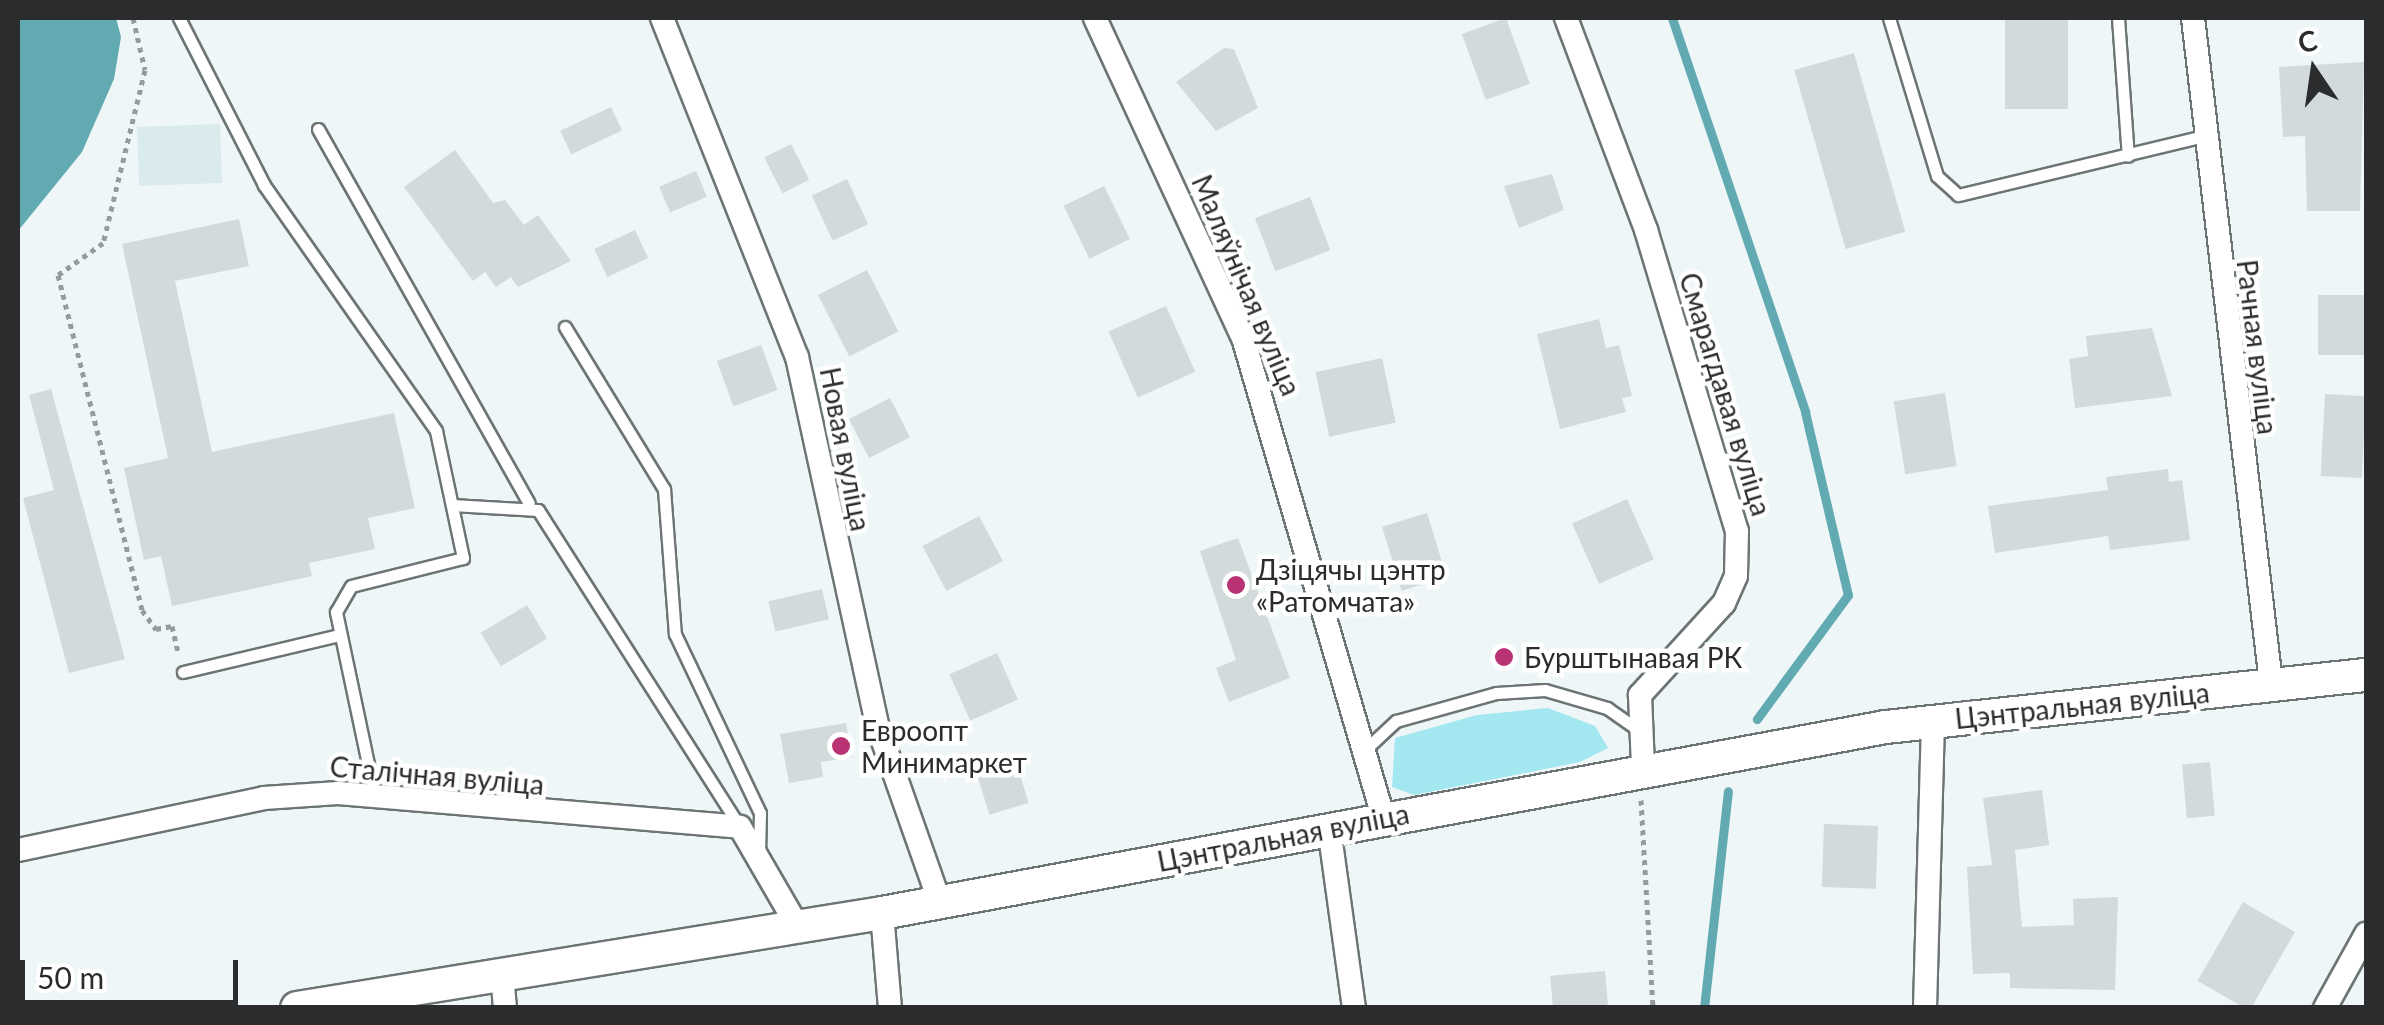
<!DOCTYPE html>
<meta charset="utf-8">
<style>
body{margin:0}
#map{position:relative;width:2384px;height:1025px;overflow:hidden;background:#eef6f7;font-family:Lato,sans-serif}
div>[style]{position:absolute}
.built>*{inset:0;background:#daebed;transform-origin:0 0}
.green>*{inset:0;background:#a3e7f0}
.water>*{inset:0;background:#62aab2}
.stream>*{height:9px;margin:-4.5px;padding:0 4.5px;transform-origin:4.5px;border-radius:4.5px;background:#62aab2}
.building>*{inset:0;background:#d2dadb;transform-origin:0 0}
.path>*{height:5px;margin-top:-2.5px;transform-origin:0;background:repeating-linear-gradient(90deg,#969c9d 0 5px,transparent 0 10px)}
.roads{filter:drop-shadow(2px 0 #6d7474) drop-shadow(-2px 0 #6d7474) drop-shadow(0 2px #6d7474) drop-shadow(0 -2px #6d7474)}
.lane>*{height:11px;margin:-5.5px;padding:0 5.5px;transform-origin:5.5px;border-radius:5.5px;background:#fff}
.street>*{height:22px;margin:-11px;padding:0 11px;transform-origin:11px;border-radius:11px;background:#fff}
.secondary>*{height:32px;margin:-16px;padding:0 16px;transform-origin:16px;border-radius:16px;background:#fff}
.dots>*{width:28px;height:28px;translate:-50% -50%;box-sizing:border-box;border:5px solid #fff;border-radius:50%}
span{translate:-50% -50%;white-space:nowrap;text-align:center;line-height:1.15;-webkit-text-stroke:9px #fff;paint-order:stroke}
.street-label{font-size:28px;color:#2a2c2d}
.poi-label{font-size:28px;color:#2a2c2d}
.left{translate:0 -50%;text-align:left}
.frame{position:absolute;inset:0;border:20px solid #2a2c2d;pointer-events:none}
.north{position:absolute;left:2264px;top:20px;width:100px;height:100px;-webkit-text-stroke:8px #fff;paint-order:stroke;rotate:347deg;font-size:28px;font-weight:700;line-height:40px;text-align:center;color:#2a2c2d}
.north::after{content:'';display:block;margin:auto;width:35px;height:45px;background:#2a2c2d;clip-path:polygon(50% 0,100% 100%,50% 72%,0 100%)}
.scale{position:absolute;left:20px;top:960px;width:218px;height:45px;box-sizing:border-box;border:5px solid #2a2c2d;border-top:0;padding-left:12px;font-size:30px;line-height:35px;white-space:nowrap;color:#2a2c2d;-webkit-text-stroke:8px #fff;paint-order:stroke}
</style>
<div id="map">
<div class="built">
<div style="left:220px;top:124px;width:59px;height:83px;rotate:88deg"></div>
</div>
<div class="green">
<div style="clip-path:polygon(1548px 708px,1595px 726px,1608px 748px,1580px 762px,1414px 795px,1392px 787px,1395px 738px,1477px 715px)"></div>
</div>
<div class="water">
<div style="clip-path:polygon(18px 18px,116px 18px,121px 37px,114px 79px,82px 152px,18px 231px)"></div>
</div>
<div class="stream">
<div style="left:1672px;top:18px;width:416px;rotate:71.3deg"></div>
<div style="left:1805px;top:412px;width:188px;rotate:76.8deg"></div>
<div style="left:1848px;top:595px;width:154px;rotate:126.3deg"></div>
<div style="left:1704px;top:1008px;width:218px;rotate:-83.7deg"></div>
</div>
<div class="building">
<div style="left:1506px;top:18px;width:70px;height:47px;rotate:70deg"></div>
<div style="left:2005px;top:18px;width:63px;height:91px"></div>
<div style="clip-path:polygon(1224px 48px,1234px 49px,1258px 108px,1216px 131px,1176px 82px)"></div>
<div style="left:1854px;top:53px;width:186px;height:62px;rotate:74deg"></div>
<div style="clip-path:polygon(2364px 62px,2360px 211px,2307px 211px,2305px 136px,2283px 137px,2279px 67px)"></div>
<div style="left:611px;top:107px;width:26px;height:56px;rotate:65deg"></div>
<div style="left:791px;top:144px;width:40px;height:30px;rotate:63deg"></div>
<div style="clip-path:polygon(455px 150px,493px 203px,505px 200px,524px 225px,538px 215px,571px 261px,518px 287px,511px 277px,496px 287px,485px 272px,473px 281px,404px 187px)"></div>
<div style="left:696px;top:171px;width:28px;height:40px;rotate:67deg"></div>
<div style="clip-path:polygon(1552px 174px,1564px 210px,1519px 228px,1504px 186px)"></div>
<div style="left:847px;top:179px;width:50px;height:39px;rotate:65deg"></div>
<div style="left:1104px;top:186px;width:59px;height:45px;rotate:64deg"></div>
<div style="left:1310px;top:197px;width:57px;height:59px;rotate:69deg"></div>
<div style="clip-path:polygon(239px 219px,249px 266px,175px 281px,212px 452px,394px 413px,415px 508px,368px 518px,375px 549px,309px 563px,312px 576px,172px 606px,161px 556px,144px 560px,124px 468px,168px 458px,122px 244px)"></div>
<div style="left:635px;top:230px;width:31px;height:45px;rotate:65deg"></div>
<div style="left:867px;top:270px;width:69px;height:55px;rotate:63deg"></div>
<div style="left:2366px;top:295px;width:60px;height:48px;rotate:90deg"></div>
<div style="left:1166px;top:306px;width:72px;height:63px;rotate:66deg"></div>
<div style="clip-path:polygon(1599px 319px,1606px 348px,1619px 345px,1632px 396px,1622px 398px,1626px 412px,1560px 429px,1537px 334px)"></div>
<div style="clip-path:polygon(2152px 328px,2172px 396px,2075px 408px,2069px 359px,2088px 356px,2086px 336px)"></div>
<div style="left:761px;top:345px;width:48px;height:47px;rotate:70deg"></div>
<div style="left:1382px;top:358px;width:66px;height:68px;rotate:78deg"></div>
<div style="clip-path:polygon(51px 389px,125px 659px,69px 673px,23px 498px,54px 490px,29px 395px)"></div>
<div style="left:1945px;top:393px;width:74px;height:52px;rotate:81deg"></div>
<div style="left:2325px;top:394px;width:41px;height:82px;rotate:3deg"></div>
<div style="left:890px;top:398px;width:44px;height:46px;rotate:63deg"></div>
<div style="clip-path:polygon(2168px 469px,2169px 482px,2182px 480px,2190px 540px,2110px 550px,2108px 536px,1995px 553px,1988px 506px,2108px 490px,2106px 477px)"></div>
<div style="left:1627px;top:499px;width:66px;height:60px;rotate:66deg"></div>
<div style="left:1427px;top:513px;width:67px;height:47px;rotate:73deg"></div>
<div style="left:979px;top:516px;width:51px;height:64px;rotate:62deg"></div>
<div style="clip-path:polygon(1238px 538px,1290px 678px,1229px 702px,1216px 668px,1236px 660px,1200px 551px)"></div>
<div style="left:822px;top:589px;width:31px;height:55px;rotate:77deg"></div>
<div style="left:527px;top:605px;width:39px;height:54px;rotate:59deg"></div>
<div style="left:997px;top:653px;width:51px;height:52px;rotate:66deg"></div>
<div style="clip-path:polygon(846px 723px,852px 757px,821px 762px,823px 777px,789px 783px,780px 734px)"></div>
<div style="left:1014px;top:755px;width:50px;height:41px;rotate:73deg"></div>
<div style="left:2210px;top:762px;width:54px;height:28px;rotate:85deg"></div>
<div style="clip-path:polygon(2042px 790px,2049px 845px,2015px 850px,2022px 927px,2074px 925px,2073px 899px,2118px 897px,2115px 990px,2010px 988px,2010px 973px,1973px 974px,1967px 867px,1992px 865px,1983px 798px)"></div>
<div style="left:1824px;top:824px;width:54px;height:63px;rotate:2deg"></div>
<div style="left:2243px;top:902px;width:60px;height:91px;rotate:30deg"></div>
<div style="left:1605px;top:971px;width:37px;height:55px;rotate:85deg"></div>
</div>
<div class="path">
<div style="left:133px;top:18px;width:53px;rotate:77deg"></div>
<div style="left:145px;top:70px;width:178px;rotate:103.6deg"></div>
<div style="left:103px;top:243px;width:55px;rotate:144.6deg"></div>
<div style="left:58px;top:275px;width:345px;rotate:75.9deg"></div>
<div style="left:142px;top:610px;width:24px;rotate:54deg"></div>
<div style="left:156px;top:629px;width:16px;rotate:-11deg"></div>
<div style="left:172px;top:626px;width:27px;rotate:77deg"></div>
<div style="left:1641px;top:800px;width:208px;rotate:86.7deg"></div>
</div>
<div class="roads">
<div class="lane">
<div style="left:179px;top:18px;width:187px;rotate:63deg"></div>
<div style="left:264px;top:185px;width:300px;rotate:55deg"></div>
<div style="left:436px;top:431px;width:130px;rotate:78deg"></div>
<div style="left:463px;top:558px;width:115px;rotate:166deg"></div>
<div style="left:351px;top:586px;width:30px;rotate:120deg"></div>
<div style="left:336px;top:612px;width:189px;rotate:78.1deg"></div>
<div style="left:1889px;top:18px;width:165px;rotate:73.1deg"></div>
<div style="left:1937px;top:176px;width:28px;rotate:42deg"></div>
<div style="left:1958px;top:195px;width:252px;rotate:-13.5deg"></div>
<div style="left:2118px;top:18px;width:138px;rotate:85.9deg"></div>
<div style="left:318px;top:129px;width:429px;rotate:60.6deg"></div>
<div style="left:565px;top:327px;width:190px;rotate:58.6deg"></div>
<div style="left:664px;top:489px;width:145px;rotate:85.7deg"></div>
<div style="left:675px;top:634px;width:198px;rotate:64.6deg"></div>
<div style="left:760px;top:813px;width:41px;rotate:91.4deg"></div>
<div style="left:452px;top:505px;width:86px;rotate:3.3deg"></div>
<div style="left:538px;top:510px;width:376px;rotate:57.5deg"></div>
<div style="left:183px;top:672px;width:161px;rotate:-13.3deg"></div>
<div style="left:1369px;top:746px;width:37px;rotate:-43deg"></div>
<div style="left:1396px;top:721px;width:104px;rotate:-15.6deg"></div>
<div style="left:1496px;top:693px;width:49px;rotate:-3.5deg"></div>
<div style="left:1545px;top:690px;width:65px;rotate:16.2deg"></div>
<div style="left:1607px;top:708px;width:37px;rotate:35deg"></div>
</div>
<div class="street">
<div style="left:662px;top:18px;width:365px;rotate:68.3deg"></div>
<div style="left:797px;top:357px;width:379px;rotate:77.7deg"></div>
<div style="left:878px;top:727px;width:187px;rotate:70.6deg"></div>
<div style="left:1095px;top:18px;width:356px;rotate:65.2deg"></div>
<div style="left:1244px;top:341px;width:495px;rotate:73.7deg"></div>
<div style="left:1566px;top:18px;width:227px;rotate:69.3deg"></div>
<div style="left:1646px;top:230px;width:314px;rotate:73.2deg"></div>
<div style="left:1737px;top:531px;width:45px;rotate:91.3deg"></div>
<div style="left:1736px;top:576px;width:30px;rotate:114deg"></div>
<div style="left:1724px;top:603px;width:125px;rotate:132.4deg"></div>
<div style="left:1640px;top:695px;width:72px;rotate:87.6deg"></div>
<div style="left:2193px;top:18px;width:670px;rotate:83.31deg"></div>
<div style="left:1329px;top:828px;width:182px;rotate:82.1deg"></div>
<div style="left:18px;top:850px;width:251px;rotate:-11.9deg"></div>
<div style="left:264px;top:798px;width:74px;rotate:-3.9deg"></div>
<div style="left:338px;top:793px;width:403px;rotate:4.8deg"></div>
<div style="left:740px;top:827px;width:116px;rotate:59.9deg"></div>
<div style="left:882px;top:913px;width:95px;rotate:85.2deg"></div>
<div style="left:502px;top:974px;width:34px;rotate:85deg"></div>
<div style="left:1925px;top:1008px;width:287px;rotate:-88.4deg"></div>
<div style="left:2325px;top:1008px;width:85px;rotate:-61deg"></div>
</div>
<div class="secondary">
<div style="left:297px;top:1008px;width:593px;rotate:-9.22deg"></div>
<div style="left:882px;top:913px;width:1021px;rotate:-10.5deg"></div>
<div style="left:1886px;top:727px;width:483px;rotate:-6.2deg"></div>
</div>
</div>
<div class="dots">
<div style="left:1236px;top:585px;background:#b93273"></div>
<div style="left:1504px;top:657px;background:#b93273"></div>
<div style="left:841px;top:746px;background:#b93273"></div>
</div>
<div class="street-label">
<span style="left:1247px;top:285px;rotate:67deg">Маляўнічая вуліца</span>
<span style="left:2258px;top:347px;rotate:83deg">Рачная вуліца</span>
<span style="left:1726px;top:394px;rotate:73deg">Смарагдавая вуліца</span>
<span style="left:846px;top:449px;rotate:79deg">Новая вуліца</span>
<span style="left:2082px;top:705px;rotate:-6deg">Цэнтральная вуліца</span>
<span style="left:437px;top:775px;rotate:5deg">Сталічная вуліца</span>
<span style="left:1283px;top:837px;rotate:-11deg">Цэнтральная вуліца</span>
</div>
<div class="poi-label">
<span class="left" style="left:1256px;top:585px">Дзіцячы цэнтр<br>«Ратомчата»</span>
<span class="left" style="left:1524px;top:657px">Бурштынавая РК</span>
<span class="left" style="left:861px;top:746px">Евроопт<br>Минимаркет</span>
</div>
<div class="frame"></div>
<div class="north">С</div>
<div class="scale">50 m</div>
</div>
